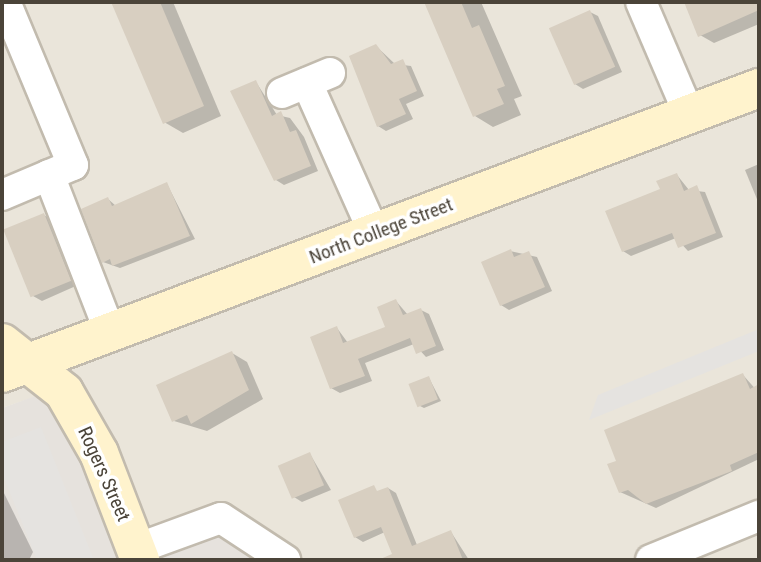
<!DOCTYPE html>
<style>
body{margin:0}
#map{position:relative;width:761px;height:562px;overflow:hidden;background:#f6f3ec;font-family:"Roboto Condensed",sans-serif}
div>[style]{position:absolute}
.residential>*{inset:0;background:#eae5da}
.industrial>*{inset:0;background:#e6e2dd}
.parking>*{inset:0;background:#e5e3e0}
.shadow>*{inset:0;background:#0003}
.building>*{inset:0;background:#d8cfc1;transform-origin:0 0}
.roads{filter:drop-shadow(2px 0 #c2bbae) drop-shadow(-2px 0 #c2bbae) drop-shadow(0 2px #c2bbae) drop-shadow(0 -2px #c2bbae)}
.street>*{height:30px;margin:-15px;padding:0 15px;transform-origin:15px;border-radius:15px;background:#fff}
.secondary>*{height:38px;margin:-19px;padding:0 19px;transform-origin:19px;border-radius:19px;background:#fff3cd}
span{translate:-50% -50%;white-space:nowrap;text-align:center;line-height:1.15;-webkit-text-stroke:7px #fff;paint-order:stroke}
.street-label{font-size:19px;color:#4b4439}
.frame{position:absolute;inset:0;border:4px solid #4b4439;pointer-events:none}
</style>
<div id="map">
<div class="residential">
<div style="clip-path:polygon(2px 2px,759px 2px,759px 560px,281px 560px,135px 551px,55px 390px,2px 408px)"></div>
</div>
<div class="industrial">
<div style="clip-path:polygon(55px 389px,135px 551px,220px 519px,281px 560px,2px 560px,2px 408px)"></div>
</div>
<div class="parking">
<div style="clip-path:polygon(759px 329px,759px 351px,589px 420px,598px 395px)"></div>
<div style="clip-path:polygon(41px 427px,94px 560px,37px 560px,2px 473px,2px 442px)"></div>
</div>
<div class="shadow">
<div style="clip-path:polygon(113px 2px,173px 2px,221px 116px,183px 133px,164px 122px)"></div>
<div style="clip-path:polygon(426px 2px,481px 2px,522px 96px,514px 99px,521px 115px,493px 127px,475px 116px)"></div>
<div style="clip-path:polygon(686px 2px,759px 2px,759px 24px,714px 43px,700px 35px)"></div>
<div style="clip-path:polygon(590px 12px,598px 16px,622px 72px,583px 89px,575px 84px)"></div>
<div style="clip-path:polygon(376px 46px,395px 64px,411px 66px,424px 96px,406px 104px,413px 119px,386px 131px,378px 126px)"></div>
<div style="clip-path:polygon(256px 82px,277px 115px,290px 118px,304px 137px,318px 171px,284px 185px,276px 180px)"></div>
<div style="clip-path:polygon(759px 164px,759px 204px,745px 170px)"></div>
<div style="clip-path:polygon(677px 175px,689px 190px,705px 192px,723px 237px,688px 251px,676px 238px,631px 256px,623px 251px)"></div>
<div style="clip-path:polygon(167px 184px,195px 239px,120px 268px,103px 262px,108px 199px,116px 206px)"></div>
<div style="clip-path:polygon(44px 215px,52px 220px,78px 285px,42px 301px,33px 296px)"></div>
<div style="clip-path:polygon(510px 251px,537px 257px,552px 291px,509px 310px,501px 305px)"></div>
<div style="clip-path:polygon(396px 301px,408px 315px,421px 310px,429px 314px,444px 350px,426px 357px,414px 344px,365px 363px,372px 381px,340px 393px,331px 388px,337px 328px,348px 343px,388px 328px)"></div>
<div style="clip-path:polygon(232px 353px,247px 362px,263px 399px,207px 431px,174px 421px)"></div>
<div style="clip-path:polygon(743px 375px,759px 393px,759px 459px,656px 508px,620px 492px,618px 462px)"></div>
<div style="clip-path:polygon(429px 378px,441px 401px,424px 408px,420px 406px)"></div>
<div style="clip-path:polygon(310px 454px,331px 490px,302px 502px,294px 497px)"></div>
<div style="clip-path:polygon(388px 488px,396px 493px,417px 545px,451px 532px,469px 560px,396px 560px,385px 532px,363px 542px,355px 537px)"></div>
<div style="clip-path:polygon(2px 489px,33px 552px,29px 560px,2px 560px)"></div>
</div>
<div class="building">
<div style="clip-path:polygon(111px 2px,160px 2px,204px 106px,163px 124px)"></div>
<div style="clip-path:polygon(424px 2px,461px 2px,472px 28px,479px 25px,505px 86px,497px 89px,504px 104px,473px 117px)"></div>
<div style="clip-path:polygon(684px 2px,759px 2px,759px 10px,698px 37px)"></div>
<div style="left:590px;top:10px;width:62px;height:45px;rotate:66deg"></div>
<div style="clip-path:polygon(376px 44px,391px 64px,403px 59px,417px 91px,399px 99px,406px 114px,377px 127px,349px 56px)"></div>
<div style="clip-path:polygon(256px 80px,272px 116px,281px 111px,290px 132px,296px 130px,311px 166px,274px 181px,230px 91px)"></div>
<div style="clip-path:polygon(677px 173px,684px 191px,697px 185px,716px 233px,678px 248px,672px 233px,622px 252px,605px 211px,660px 189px,656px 181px)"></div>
<div style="clip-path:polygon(167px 182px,190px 236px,112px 266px,110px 259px,102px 263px,81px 209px,108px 197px,112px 206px)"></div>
<div style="left:44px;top:213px;width:73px;height:44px;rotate:68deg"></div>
<div style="clip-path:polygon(511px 249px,514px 257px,529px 251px,545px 287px,500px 306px,481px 262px)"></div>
<div style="clip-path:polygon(396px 299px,403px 315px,421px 308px,436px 346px,416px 354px,410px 338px,358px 359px,365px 376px,330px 389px,310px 337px,337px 326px,343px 343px,385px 327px,377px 307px)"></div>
<div style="clip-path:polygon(232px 351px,249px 390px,191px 424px,187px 415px,172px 422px,156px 385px)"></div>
<div style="clip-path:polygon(743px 373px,750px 389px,759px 384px,759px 452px,730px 465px,732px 471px,646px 504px,628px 490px,619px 493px,607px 464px,616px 461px,604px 430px)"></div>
<div style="left:429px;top:376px;width:25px;height:22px;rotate:69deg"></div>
<div style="left:310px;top:452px;width:36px;height:35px;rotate:67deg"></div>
<div style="clip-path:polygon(374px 485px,377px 491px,388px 487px,412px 546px,451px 530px,463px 560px,378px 560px,392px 554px,381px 527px,354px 538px,338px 500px)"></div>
</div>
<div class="roads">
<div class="street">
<div style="left:641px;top:2px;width:122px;rotate:66.8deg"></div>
<div style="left:307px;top:83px;width:167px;rotate:65.9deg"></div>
<div style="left:282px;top:93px;width:52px;rotate:-22.6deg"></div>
<div style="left:49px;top:175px;width:168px;rotate:68.8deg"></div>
<div style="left:2px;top:195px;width:77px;rotate:-22.9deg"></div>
<div style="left:73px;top:165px;width:177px;rotate:-112.6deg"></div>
<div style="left:136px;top:549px;width:90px;rotate:-20deg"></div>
<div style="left:221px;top:518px;width:77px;rotate:33.3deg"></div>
<div style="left:651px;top:560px;width:117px;rotate:-22.2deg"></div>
</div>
<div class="secondary">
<div style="left:2px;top:343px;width:79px;rotate:38.3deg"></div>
<div style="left:64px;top:392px;width:70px;rotate:60.2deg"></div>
<div style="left:99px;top:453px;width:115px;rotate:69deg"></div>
<div style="left:2px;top:373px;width:809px;rotate:-20.63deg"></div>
</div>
</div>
<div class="street-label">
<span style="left:381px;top:231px;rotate:-21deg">North College Street</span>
<span style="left:104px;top:474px;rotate:66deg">Rogers Street</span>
</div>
<div class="frame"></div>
</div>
